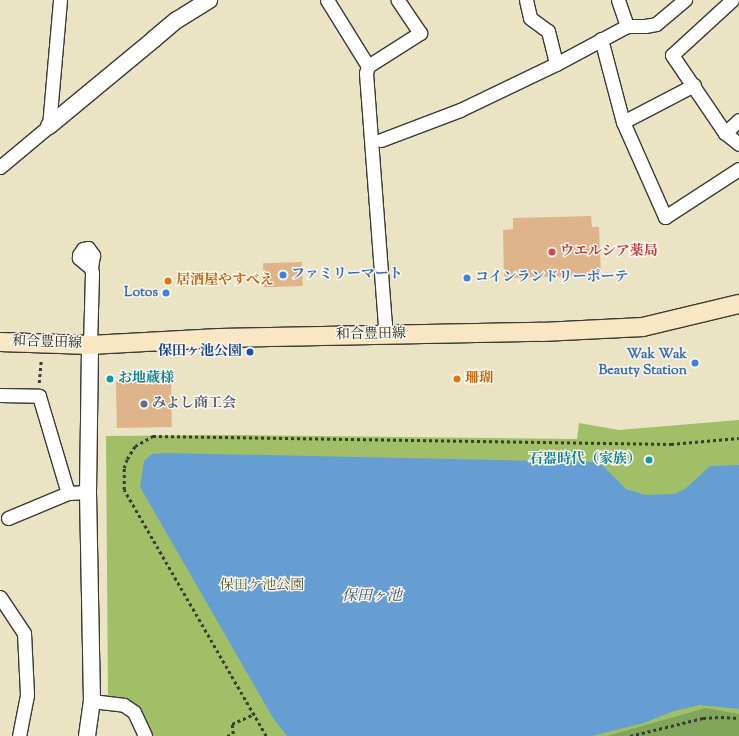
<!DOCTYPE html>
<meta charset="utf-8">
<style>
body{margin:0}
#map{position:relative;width:739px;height:736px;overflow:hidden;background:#eae4c5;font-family:"Sorts Mill Goudy","Noto Serif JP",serif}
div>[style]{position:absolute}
.green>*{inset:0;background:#a0bf67}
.forest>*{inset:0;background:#80a65c}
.water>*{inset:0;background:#669ed4}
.building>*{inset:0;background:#dfb48a;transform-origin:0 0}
.path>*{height:2.5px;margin-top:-1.25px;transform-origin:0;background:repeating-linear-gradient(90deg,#3b3a35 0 3px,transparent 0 6px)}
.roads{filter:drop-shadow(1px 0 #3b3a35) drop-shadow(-1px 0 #3b3a35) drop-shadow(0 1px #3b3a35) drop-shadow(0 -1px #3b3a35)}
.minor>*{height:13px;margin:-6.5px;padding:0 6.5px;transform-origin:6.5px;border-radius:6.5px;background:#fff}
.tertiary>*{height:16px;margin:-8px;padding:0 8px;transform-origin:8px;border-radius:8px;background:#fff}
.secondary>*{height:18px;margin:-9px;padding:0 9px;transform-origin:9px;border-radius:9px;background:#f9e7c3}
.dots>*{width:11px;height:11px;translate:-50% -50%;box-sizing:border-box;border:2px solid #fbf7ec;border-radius:50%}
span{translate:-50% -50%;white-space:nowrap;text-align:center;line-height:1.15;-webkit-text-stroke:3px #fbf7ec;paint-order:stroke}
.health-label{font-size:14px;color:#be3a42;font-weight:700}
.left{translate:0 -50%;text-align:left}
.shop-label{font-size:14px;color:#366cbe;font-weight:700}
.right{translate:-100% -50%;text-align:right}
.food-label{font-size:14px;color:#c56008;font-weight:700}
.street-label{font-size:14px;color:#1c1c1c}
.transit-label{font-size:14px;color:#164399;font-weight:700}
.culture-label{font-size:14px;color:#0d838f;font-weight:700}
.service-label{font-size:14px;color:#4e5e75;font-weight:700}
.park-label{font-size:14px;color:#515d3a}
.water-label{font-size:15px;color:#3d566f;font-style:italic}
</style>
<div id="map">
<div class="green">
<div style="clip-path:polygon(739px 420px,739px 736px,149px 736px,140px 709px,108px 697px,106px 436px,238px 435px,577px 439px,579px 423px,619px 430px)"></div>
</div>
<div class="forest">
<div style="clip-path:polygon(706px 708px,739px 714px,739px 736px,607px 736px)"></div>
</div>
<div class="water">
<div style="clip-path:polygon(165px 453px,596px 462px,602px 465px,626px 489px,645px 495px,675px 494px,685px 489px,710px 466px,739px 465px,739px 709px,700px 705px,674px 711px,644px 723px,592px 736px,287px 736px,273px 718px,140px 487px,144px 461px,152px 454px)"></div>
</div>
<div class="building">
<div style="clip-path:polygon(591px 216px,592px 227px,599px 227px,601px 275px,504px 278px,503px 230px,513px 229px,513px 218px)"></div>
<div style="left:302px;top:262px;width:24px;height:39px;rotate:88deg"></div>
<div style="left:171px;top:381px;width:46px;height:55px;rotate:89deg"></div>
</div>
<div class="path">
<div style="left:39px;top:383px;width:22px;rotate:-85deg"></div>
<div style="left:227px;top:736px;width:6px;rotate:-18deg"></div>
<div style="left:233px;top:734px;width:10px;rotate:-96deg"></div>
<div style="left:232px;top:724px;width:24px;rotate:-24deg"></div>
<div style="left:266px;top:736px;width:284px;rotate:-120deg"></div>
<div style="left:124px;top:490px;width:22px;rotate:-90deg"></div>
<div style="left:124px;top:468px;width:9px;rotate:-72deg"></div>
<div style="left:127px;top:459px;width:15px;rotate:-58deg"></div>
<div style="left:135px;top:446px;width:21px;rotate:-29deg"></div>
<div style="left:153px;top:436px;width:518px;rotate:0.88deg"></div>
<div style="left:671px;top:444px;width:68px;rotate:-5deg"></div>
<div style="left:630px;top:736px;width:75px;rotate:-13.9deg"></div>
<div style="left:703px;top:718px;width:18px;rotate:-3deg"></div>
<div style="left:721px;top:717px;width:18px;rotate:3deg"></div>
</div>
<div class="roads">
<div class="minor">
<div style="left:327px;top:0;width:78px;rotate:58.2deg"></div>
<div style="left:368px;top:66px;width:7px;rotate:106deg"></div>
<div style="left:366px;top:73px;width:251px;rotate:85.7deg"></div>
<div style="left:385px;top:323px;width:12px;rotate:90deg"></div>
<div style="left:526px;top:0;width:18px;rotate:77deg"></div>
<div style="left:530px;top:18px;width:22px;rotate:36deg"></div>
<div style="left:548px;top:31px;width:34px;rotate:76deg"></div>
<div style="left:618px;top:0;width:28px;rotate:71deg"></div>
<div style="left:732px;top:0;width:81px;rotate:137.5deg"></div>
<div style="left:672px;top:55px;width:94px;rotate:55.8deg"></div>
<div style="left:725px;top:133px;width:18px;rotate:38deg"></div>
<div style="left:601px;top:39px;width:86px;rotate:75.2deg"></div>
<div style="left:623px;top:122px;width:104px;rotate:66.1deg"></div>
<div style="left:665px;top:217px;width:88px;rotate:-33deg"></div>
<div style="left:368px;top:66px;width:62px;rotate:-32.4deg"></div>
<div style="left:420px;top:33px;width:40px;rotate:-124deg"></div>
<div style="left:623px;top:122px;width:80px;rotate:-27.5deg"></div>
<div style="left:725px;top:133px;width:19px;rotate:-43deg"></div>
<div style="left:381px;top:140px;width:85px;rotate:-20.8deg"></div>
<div style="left:460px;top:110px;width:106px;rotate:-25.6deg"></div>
<div style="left:556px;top:64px;width:81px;rotate:-28.2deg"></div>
<div style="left:627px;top:26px;width:18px"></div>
<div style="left:645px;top:26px;width:11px;rotate:-10deg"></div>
<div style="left:656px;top:24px;width:38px;rotate:-40deg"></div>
<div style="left:0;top:167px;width:64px;rotate:-39.9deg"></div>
<div style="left:49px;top:126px;width:126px;rotate:-85deg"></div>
<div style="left:90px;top:345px;width:72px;rotate:-88.4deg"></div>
<div style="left:92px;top:273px;width:5px;rotate:-101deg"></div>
<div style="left:91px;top:268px;width:16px;rotate:-140deg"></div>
<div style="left:79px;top:258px;width:3px;rotate:-90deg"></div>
<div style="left:79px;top:255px;width:7px;rotate:-56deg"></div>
<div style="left:83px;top:249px;width:5px;rotate:-11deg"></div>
<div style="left:88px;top:248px;width:9px;rotate:54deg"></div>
<div style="left:93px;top:255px;width:13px;rotate:99deg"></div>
<div style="left:0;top:395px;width:39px;rotate:1deg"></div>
<div style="left:39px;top:396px;width:101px;rotate:73.4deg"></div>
<div style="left:8px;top:518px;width:65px;rotate:-22.6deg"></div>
<div style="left:68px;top:493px;width:20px;rotate:-3deg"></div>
<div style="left:0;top:597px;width:43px;rotate:56.3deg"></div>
<div style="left:24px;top:633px;width:62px;rotate:87.2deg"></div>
<div style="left:27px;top:695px;width:42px;rotate:101deg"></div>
<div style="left:92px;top:701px;width:32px;rotate:7deg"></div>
<div style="left:124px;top:705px;width:12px;rotate:35deg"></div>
<div style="left:134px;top:712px;width:26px;rotate:65deg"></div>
</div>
<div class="tertiary">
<div style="left:49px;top:126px;width:136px;rotate:-39.6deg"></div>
<div style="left:154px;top:39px;width:30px;rotate:-40deg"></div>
<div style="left:177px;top:20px;width:38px;rotate:-32deg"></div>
<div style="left:87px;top:736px;width:35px;rotate:-82deg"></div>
<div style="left:92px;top:701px;width:209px;rotate:-91.1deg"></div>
<div style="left:88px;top:492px;width:147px;rotate:-89.2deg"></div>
</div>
<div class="secondary">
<div style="left:0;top:342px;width:90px;rotate:1.9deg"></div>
<div style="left:90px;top:345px;width:129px;rotate:-3.1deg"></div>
<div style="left:219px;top:338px;width:323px;rotate:-1.1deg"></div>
<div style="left:542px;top:332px;width:101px;rotate:-2.8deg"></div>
<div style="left:643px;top:327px;width:99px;rotate:-13.5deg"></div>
</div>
</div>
<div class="dots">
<div style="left:552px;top:252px;background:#e0444e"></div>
<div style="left:283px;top:275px;background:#3f7fe0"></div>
<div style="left:467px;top:278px;background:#3f7fe0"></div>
<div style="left:168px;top:281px;background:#e8710a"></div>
<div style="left:166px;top:293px;background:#3f7fe0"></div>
<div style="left:250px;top:352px;background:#1a4fb4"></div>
<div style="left:695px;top:363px;background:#3f7fe0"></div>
<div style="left:110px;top:379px;background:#0f9aa8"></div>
<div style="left:457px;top:379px;background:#e8710a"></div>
<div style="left:144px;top:404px;background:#5c6f8a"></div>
<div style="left:649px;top:460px;background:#0f9aa8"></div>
</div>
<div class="health-label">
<span class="left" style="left:560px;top:252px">ウエルシア薬局</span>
</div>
<div class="shop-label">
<span class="left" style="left:291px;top:275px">ファミリーマート</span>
<span class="left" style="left:475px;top:278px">コインランドリーポーテ</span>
<span class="right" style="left:158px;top:293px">Lotos</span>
<span class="right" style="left:687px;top:363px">Wak Wak<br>Beauty Station</span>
</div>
<div class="food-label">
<span class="left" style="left:176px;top:281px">居酒屋やすべえ</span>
<span class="left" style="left:465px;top:379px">珊瑚</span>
</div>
<div class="street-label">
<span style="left:371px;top:335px;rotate:-1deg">和合豊田線</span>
<span style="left:47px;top:343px;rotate:2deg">和合豊田線</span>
</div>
<div class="transit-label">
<span class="right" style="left:242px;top:352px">保田ヶ池公園</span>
</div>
<div class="culture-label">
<span class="left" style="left:118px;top:379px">お地蔵様</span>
<span class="right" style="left:641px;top:460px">石器時代（家族）</span>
</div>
<div class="service-label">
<span class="left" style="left:152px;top:404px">みよし商工会</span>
</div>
<div class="park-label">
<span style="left:262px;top:586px">保田ケ池公園</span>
</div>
<div class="water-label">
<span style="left:372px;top:597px">保田ヶ池</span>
</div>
</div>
